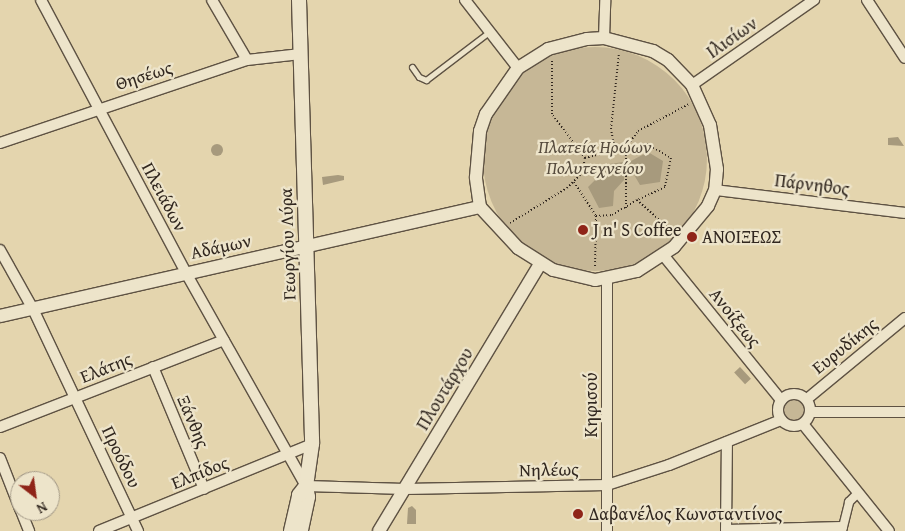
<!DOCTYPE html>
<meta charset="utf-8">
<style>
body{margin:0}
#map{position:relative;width:905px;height:531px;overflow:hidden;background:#e4d5ae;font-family:"Gentium Book Plus",serif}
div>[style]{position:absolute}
.green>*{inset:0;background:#c6b796}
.round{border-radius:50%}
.water>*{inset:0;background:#a79a7d;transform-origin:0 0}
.path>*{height:2px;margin-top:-1px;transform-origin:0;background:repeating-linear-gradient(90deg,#31271f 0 1px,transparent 0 3.5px)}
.roads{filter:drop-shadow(1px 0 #5e5243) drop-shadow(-1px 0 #5e5243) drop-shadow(0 1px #5e5243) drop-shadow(0 -1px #5e5243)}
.service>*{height:5px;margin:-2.5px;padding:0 2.5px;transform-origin:2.5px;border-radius:2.5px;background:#ede4ca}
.pedestrian>*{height:8px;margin:-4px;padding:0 4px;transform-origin:4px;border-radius:4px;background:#ede4ca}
.minor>*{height:10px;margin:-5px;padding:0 5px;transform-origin:5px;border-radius:5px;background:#ede4ca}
.minor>.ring{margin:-5px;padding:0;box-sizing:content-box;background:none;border:10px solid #ede4ca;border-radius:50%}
.tertiary>*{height:12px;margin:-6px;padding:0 6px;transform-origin:6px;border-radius:6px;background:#ede4ca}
.secondary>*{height:14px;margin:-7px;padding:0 7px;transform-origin:7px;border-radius:7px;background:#ede4ca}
.dots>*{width:14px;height:14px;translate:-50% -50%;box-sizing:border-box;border:2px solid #ede4ca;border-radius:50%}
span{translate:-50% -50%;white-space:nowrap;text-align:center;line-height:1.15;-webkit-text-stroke:4.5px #ede4ca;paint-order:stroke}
.street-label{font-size:18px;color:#31271f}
.park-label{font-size:18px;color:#564b3d;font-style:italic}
.poi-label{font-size:18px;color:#31271f}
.left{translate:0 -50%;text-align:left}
.north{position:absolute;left:10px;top:471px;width:50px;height:50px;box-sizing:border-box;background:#ede4ca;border:1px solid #a29886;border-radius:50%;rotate:150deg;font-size:14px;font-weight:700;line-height:20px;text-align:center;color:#31271f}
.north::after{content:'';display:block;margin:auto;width:18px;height:22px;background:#8f2418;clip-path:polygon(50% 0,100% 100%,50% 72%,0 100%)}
</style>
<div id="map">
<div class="green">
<div class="round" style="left:483px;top:47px;width:224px;height:224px"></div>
<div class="round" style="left:783px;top:400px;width:22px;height:22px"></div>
</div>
<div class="water">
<div style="clip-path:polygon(898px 137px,904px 146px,888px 145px,888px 138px)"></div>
<div class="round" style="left:211px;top:144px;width:12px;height:12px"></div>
<div style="clip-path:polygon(648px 152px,663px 161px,660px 182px,640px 185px,633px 173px,624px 173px,624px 180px,614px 191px,613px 206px,599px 208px,588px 187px,601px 174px,602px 165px,631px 161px)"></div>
<div style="clip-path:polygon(338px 175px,344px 176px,344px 180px,323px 185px,322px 177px)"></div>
<div style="left:740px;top:367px;width:16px;height:8px;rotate:47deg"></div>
<div style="clip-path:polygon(412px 506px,416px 510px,416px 524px,407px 524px,408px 508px)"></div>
</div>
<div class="path">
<div style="left:616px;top:150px;width:32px;rotate:-11deg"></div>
<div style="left:647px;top:144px;width:28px;rotate:30deg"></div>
<div style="left:671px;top:158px;width:30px;rotate:102deg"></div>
<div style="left:665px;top:187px;width:31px;rotate:155deg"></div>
<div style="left:585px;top:158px;width:31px;rotate:-15deg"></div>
<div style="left:615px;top:150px;width:21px;rotate:-101deg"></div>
<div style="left:611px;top:129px;width:76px;rotate:-84deg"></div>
<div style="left:574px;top:182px;width:40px;rotate:57.1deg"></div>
<div style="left:596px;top:216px;width:52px;rotate:91.1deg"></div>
<div style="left:626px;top:208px;width:61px;rotate:-90deg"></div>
<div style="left:626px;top:147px;width:20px;rotate:-53deg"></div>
<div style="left:638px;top:131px;width:58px;rotate:-27.9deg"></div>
<div style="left:596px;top:216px;width:16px;rotate:-4deg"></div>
<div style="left:612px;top:215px;width:29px;rotate:-31deg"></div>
<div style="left:637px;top:200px;width:47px;rotate:41.5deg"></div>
<div style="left:510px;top:223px;width:67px;rotate:-31.6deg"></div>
<div style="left:567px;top:188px;width:21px;rotate:-45deg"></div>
<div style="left:582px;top:173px;width:15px;rotate:-79deg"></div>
<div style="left:585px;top:158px;width:55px;rotate:-126.9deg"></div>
<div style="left:552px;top:114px;width:56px;rotate:-90deg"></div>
</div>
<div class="roads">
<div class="service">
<div style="left:412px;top:67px;width:12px;rotate:55deg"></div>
<div style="left:419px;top:77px;width:8px;rotate:23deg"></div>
<div style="left:426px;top:80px;width:79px;rotate:-37.3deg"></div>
</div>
<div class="pedestrian">
<div style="left:842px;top:531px;width:30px;rotate:-76deg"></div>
<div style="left:849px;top:502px;width:13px;rotate:-45deg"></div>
</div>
<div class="minor">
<div style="left:41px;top:0;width:309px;rotate:62deg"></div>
<div style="left:186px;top:273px;width:244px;rotate:60.6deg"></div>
<div style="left:306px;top:486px;width:99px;rotate:1.7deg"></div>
<div style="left:405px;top:489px;width:202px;rotate:-1.1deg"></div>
<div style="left:607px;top:485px;width:65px;rotate:-17.9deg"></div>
<div style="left:669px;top:465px;width:121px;rotate:-21.9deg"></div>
<div style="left:212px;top:0;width:69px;rotate:59.7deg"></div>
<div style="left:465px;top:0;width:86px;rotate:52.1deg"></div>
<div style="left:867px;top:0;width:69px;rotate:56.8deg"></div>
<div style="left:604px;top:38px;width:38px;rotate:-88deg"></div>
<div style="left:692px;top:85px;width:149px;rotate:-34.9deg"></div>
<div style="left:0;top:143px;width:261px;rotate:-18.6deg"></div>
<div style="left:247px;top:60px;width:54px;rotate:-6.3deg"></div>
<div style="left:715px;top:190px;width:191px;rotate:6.9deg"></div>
<div style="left:0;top:250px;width:68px;rotate:60.8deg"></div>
<div style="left:33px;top:309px;width:246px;rotate:64.7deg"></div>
<div style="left:664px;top:256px;width:186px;rotate:50.9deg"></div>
<div style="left:607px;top:280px;width:251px;rotate:90deg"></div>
<div style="left:153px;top:367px;width:132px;rotate:67.3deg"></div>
<div class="ring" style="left:778px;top:394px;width:22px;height:22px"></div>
<div style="left:807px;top:399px;width:127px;rotate:-39.6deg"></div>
<div style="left:811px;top:412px;width:94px"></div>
<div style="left:803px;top:424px;width:137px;rotate:51.2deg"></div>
<div style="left:0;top:427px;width:240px;rotate:-21.2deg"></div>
<div style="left:0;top:458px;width:55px;rotate:68.6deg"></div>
<div style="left:21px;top:511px;width:22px;rotate:68deg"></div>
<div style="left:726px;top:530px;width:116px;rotate:-1.5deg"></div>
<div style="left:99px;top:531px;width:230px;rotate:-22.2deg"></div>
<div style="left:726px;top:531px;width:89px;rotate:-89.4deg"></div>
</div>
<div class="tertiary">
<div style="left:604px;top:38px;width:51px;rotate:14.9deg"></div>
<div style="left:653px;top:51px;width:17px;rotate:31deg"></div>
<div style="left:668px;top:60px;width:35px;rotate:46deg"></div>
<div style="left:692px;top:85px;width:44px;rotate:65.8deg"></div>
<div style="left:710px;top:125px;width:45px;rotate:81deg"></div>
<div style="left:717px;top:169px;width:21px;rotate:95deg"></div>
<div style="left:715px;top:190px;width:17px;rotate:114deg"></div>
<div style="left:708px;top:206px;width:53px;rotate:129.7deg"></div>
<div style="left:674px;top:247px;width:44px;rotate:147deg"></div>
<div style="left:637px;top:271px;width:43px;rotate:167.9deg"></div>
<div style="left:595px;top:280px;width:43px;rotate:-166.6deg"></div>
<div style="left:553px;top:270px;width:41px;rotate:-147.8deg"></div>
<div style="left:518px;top:248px;width:56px;rotate:-132.8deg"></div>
<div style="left:480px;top:207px;width:30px;rotate:-98deg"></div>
<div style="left:476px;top:177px;width:46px;rotate:-85deg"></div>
<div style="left:480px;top:131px;width:18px;rotate:-71deg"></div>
<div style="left:486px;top:114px;width:56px;rotate:-55.2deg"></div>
<div style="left:518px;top:68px;width:36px;rotate:-32deg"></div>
<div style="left:548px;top:49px;width:40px;rotate:-14.4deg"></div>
<div style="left:587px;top:39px;width:17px;rotate:-3deg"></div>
<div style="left:0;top:316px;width:492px;rotate:-12.8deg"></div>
<div style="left:379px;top:531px;width:312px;rotate:-58.9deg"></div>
</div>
<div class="secondary">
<div style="left:299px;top:0;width:444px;rotate:88.3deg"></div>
<div style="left:312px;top:444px;width:42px;rotate:98.1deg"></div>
<div style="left:306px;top:486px;width:11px;rotate:80deg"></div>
<div style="left:308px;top:497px;width:35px;rotate:102deg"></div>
<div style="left:291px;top:531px;width:37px;rotate:-77deg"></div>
<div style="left:299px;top:495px;width:11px;rotate:-52deg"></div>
</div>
</div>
<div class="dots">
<div style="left:583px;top:230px;background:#8f2418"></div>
<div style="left:692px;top:237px;background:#8f2418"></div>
<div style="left:578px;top:514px;background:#8f2418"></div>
</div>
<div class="street-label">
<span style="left:732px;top:38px;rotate:-35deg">Ιλισίων</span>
<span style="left:144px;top:76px;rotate:-18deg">Θησέως</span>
<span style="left:812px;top:185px;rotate:7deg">Πάρνηθος</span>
<span style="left:164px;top:197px;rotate:62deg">Πλειάδων</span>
<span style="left:288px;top:244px;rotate:-92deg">Γεωργίου Λύρα</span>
<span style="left:221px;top:247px;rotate:-12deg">Αδάμων</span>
<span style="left:735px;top:318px;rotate:51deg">Ανοίξεως</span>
<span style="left:845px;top:346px;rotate:-39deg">Ευρυδίκης</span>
<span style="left:106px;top:368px;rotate:-22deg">Ελάτης</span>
<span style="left:445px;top:389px;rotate:-59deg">Πλουτάρχου</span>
<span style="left:591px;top:405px;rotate:-90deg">Κηφισού</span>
<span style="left:193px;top:422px;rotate:67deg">Ξάνθης</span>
<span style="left:121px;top:457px;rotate:64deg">Προόδου</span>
<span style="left:549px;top:470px;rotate:-1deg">Νηλέως</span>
<span style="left:200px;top:473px;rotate:-22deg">Ελπίδος</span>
</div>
<div class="park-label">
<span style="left:595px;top:158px">Πλατεία Ηρώων<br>Πολυτεχνείου</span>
</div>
<div class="poi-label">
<span class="left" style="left:593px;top:230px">J n' S Coffee</span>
<span class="left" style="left:702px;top:237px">ΑΝΟΙΞΕΩΣ</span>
<span class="left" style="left:589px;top:514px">Δαβανέλος Κωνσταντίνος</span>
</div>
<div class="north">N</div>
</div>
